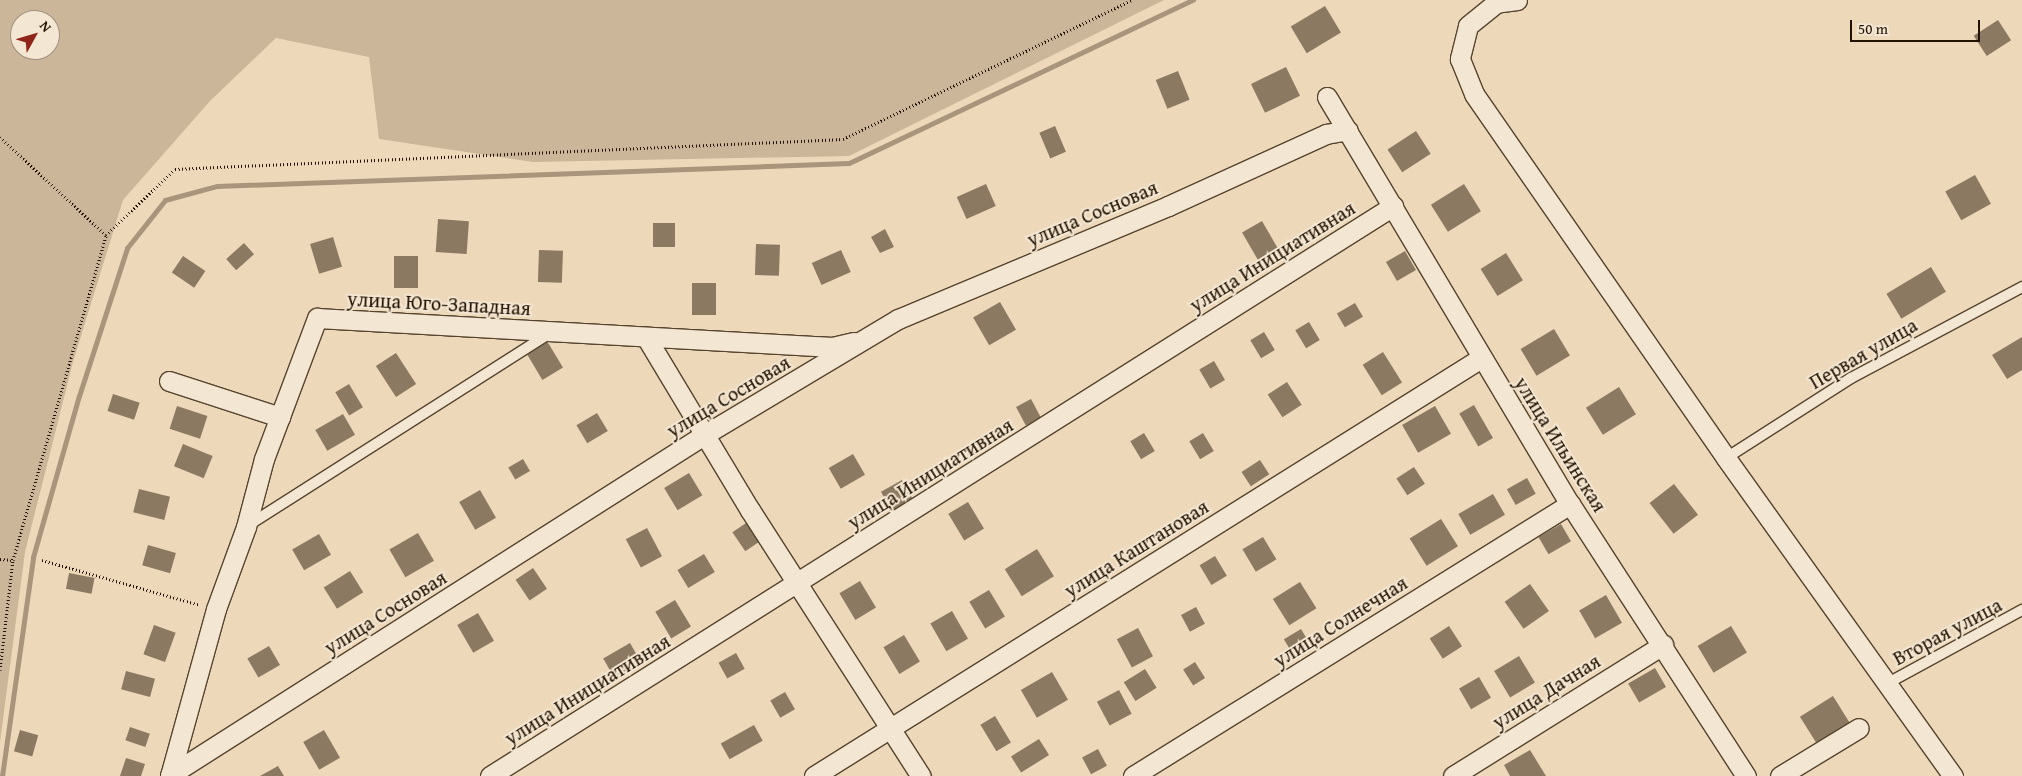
<!DOCTYPE html>
<meta charset="utf-8">
<style>
body{margin:0}
#map{position:relative;width:2022px;height:776px;overflow:hidden;background:#edd8ba;font-family:"Gentium Book Plus",serif}
div>[style]{position:absolute}
.green>*{inset:0;background:#cbb69a}
.stream>*{height:5px;margin:-2.5px;padding:0 2.5px;transform-origin:2.5px;border-radius:2.5px;background:#a8957b}
.building>*{inset:0;background:#8c7961;transform-origin:0 0}
.path>*{height:3px;margin-top:-1.5px;transform-origin:0;background:repeating-linear-gradient(90deg,#231200 0 1px,transparent 0 3.5px)}
.roads{filter:drop-shadow(1px 0 #56442e) drop-shadow(-1px 0 #56442e) drop-shadow(0 1px #56442e) drop-shadow(0 -1px #56442e)}
.lane>*{height:10px;margin:-5px;padding:0 5px;transform-origin:5px;border-radius:5px;background:#f3e6d2}
.street>*{height:19px;margin:-9.5px;padding:0 9.5px;transform-origin:9.5px;border-radius:9.5px;background:#f3e6d2}
span{translate:-50% -50%;white-space:nowrap;text-align:center;line-height:1.15;-webkit-text-stroke:4px #f3e6d2;paint-order:stroke}
.street-label{font-size:20px;color:#231200}
.north{position:absolute;left:10px;top:10px;width:50px;height:50px;box-sizing:border-box;background:#f3e6d2;border:1px solid #a0917e;border-radius:50%;rotate:51deg;font-size:14px;font-weight:700;line-height:20px;text-align:center;color:#231200}
.north::after{content:'';display:block;margin:auto;width:18px;height:22px;background:#8f2418;clip-path:polygon(50% 0,100% 100%,50% 72%,0 100%)}
.scale{position:absolute;left:1850px;top:20px;width:130px;height:22px;box-sizing:border-box;border:2px solid #231200;border-top:0;padding-left:6px;font-size:15px;line-height:18px;white-space:nowrap;color:#231200;-webkit-text-stroke:4px #f3e6d2;paint-order:stroke}
</style>
<div id="map">
<div class="green">
<div style="clip-path:polygon(evenodd,0 0,1164px 0,849px 156px,533px 162px,379px 139px,369px 57px,276px 38px,210px 101px,123px 200px,73px 362px,25px 552px,0 742px,0 0,20px 20px,50px 20px,50px 50px,20px 50px,20px 20px)"></div>
</div>
<div class="stream">
<div style="left:2px;top:776px;width:221px;rotate:-81.9deg"></div>
<div style="left:33px;top:557px;width:167px;rotate:-74.1deg"></div>
<div style="left:79px;top:396px;width:156px;rotate:-72deg"></div>
<div style="left:127px;top:248px;width:61px;rotate:-51.6deg"></div>
<div style="left:165px;top:200px;width:54px;rotate:-15.1deg"></div>
<div style="left:217px;top:186px;width:632px;rotate:-2.08deg"></div>
<div style="left:849px;top:163px;width:381px;rotate:-25.4deg"></div>
</div>
<div class="building">
<div style="left:1325px;top:6px;width:31px;height:40px;rotate:59deg"></div>
<div style="left:1998px;top:20px;width:24px;height:29px;rotate:57deg"></div>
<div style="left:1286px;top:67px;width:32px;height:39px;rotate:64deg"></div>
<div style="left:1178px;top:71px;width:31px;height:24px;rotate:68deg"></div>
<div style="left:1055px;top:126px;width:28px;height:17px;rotate:67deg"></div>
<div style="left:1416px;top:131px;width:27px;height:34px;rotate:57deg"></div>
<div style="left:1975px;top:175px;width:33px;height:34px;rotate:61deg"></div>
<div style="left:986px;top:184px;width:24px;height:32px;rotate:66deg"></div>
<div style="left:1464px;top:184px;width:32px;height:39px;rotate:58deg"></div>
<div style="left:438px;top:219px;width:31px;height:33px;rotate:4deg"></div>
<div style="left:1262px;top:221px;width:32px;height:23px;rotate:60deg"></div>
<div style="left:653px;top:223px;width:22px;height:24px"></div>
<div style="clip-path:polygon(885px 229px,894px 247px,880px 253px,871px 237px)"></div>
<div style="left:333px;top:237px;width:31px;height:24px;rotate:73deg"></div>
<div style="left:244px;top:243px;width:15px;height:24px;rotate:48deg"></div>
<div style="left:756px;top:244px;width:24px;height:31px;rotate:2deg"></div>
<div style="left:539px;top:250px;width:24px;height:32px;rotate:2deg"></div>
<div style="left:841px;top:250px;width:24px;height:32px;rotate:66deg"></div>
<div style="left:1405px;top:251px;width:22px;height:22px;rotate:60deg"></div>
<div style="left:1506px;top:253px;width:32px;height:30px;rotate:58deg"></div>
<div style="left:183px;top:256px;width:27px;height:20px;rotate:34deg"></div>
<div style="left:394px;top:256px;width:24px;height:32px"></div>
<div style="left:1931px;top:267px;width:29px;height:52px;rotate:59deg"></div>
<div style="left:692px;top:283px;width:24px;height:32px"></div>
<div style="left:1000px;top:302px;width:32px;height:31px;rotate:60deg"></div>
<div style="left:1355px;top:303px;width:16px;height:21px;rotate:60deg"></div>
<div style="left:1309px;top:322px;width:21px;height:16px;rotate:59deg"></div>
<div style="left:1554px;top:329px;width:31px;height:39px;rotate:59deg"></div>
<div style="left:1264px;top:332px;width:21px;height:16px;rotate:59deg"></div>
<div style="clip-path:polygon(2022px 337px,2022px 370px,2007px 379px,1992px 355px)"></div>
<div style="left:547px;top:341px;width:31px;height:24px;rotate:59deg"></div>
<div style="left:1383px;top:352px;width:36px;height:24px;rotate:58deg"></div>
<div style="left:396px;top:353px;width:37px;height:24px;rotate:57deg"></div>
<div style="left:1214px;top:361px;width:22px;height:17px;rotate:60deg"></div>
<div style="left:1287px;top:382px;width:27px;height:23px;rotate:57deg"></div>
<div style="left:349px;top:384px;width:27px;height:16px;rotate:59deg"></div>
<div style="left:1619px;top:387px;width:32px;height:39px;rotate:58deg"></div>
<div style="left:113px;top:394px;width:28px;height:18px;rotate:18deg"></div>
<div style="left:1031px;top:399px;width:21px;height:17px;rotate:62deg"></div>
<div style="left:1474px;top:405px;width:38px;height:17px;rotate:60deg"></div>
<div style="left:177px;top:406px;width:32px;height:24px;rotate:18deg"></div>
<div style="left:1435px;top:406px;width:32px;height:38px;rotate:60deg"></div>
<div style="left:597px;top:413px;width:21px;height:24px;rotate:59deg"></div>
<div style="left:343px;top:414px;width:24px;height:32px;rotate:60deg"></div>
<div style="left:1144px;top:433px;width:21px;height:16px;rotate:59deg"></div>
<div style="left:1203px;top:433px;width:21px;height:16px;rotate:59deg"></div>
<div style="left:183px;top:444px;width:32px;height:24px;rotate:22deg"></div>
<div style="left:853px;top:454px;width:24px;height:28px;rotate:60deg"></div>
<div style="left:523px;top:459px;width:14px;height:17px;rotate:60deg"></div>
<div style="left:1260px;top:460px;width:17px;height:22px;rotate:57deg"></div>
<div style="left:1414px;top:467px;width:20px;height:21px;rotate:57deg"></div>
<div style="left:689px;top:473px;width:26px;height:29px;rotate:59deg"></div>
<div style="left:1527px;top:478px;width:18px;height:23px;rotate:61deg"></div>
<div style="left:902px;top:480px;width:23px;height:24px;rotate:61deg"></div>
<div style="left:1674px;top:484px;width:39px;height:31px;rotate:52deg"></div>
<div style="left:139px;top:489px;width:32px;height:24px;rotate:14deg"></div>
<div style="left:480px;top:490px;width:32px;height:24px;rotate:60deg"></div>
<div style="left:1493px;top:494px;width:24px;height:40px;rotate:60deg"></div>
<div style="left:968px;top:502px;width:31px;height:23px;rotate:59deg"></div>
<div style="left:1441px;top:519px;width:32px;height:37px;rotate:58deg"></div>
<div style="left:749px;top:521px;width:23px;height:20px;rotate:56deg"></div>
<div style="left:1561px;top:524px;width:20px;height:26px;rotate:60deg"></div>
<div style="left:647px;top:528px;width:32px;height:24px;rotate:62deg"></div>
<div style="left:418px;top:533px;width:32px;height:33px;rotate:60deg"></div>
<div style="left:319px;top:534px;width:24px;height:31px;rotate:60deg"></div>
<div style="left:1263px;top:537px;width:26px;height:24px;rotate:59deg"></div>
<div style="left:148px;top:545px;width:29px;height:21px;rotate:16deg"></div>
<div style="left:1037px;top:549px;width:32px;height:38px;rotate:58deg"></div>
<div style="left:704px;top:554px;width:21px;height:31px;rotate:59deg"></div>
<div style="left:1215px;top:556px;width:23px;height:18px;rotate:59deg"></div>
<div style="left:533px;top:568px;width:25px;height:21px;rotate:56deg"></div>
<div style="left:350px;top:571px;width:25px;height:31px;rotate:58deg"></div>
<div style="left:69px;top:573px;width:26px;height:16px;rotate:11deg"></div>
<div style="left:860px;top:581px;width:31px;height:24px;rotate:59deg"></div>
<div style="left:1300px;top:582px;width:31px;height:32px;rotate:58deg"></div>
<div style="left:1530px;top:584px;width:33px;height:31px;rotate:55deg"></div>
<div style="left:989px;top:590px;width:31px;height:23px;rotate:59deg"></div>
<div style="left:1606px;top:595px;width:32px;height:31px;rotate:60deg"></div>
<div style="left:675px;top:600px;width:31px;height:23px;rotate:59deg"></div>
<div style="left:1196px;top:607px;width:19px;height:17px;rotate:62deg"></div>
<div style="left:952px;top:611px;width:32px;height:25px;rotate:60deg"></div>
<div style="left:478px;top:613px;width:32px;height:24px;rotate:60deg"></div>
<div style="left:154px;top:625px;width:23px;height:31px;rotate:20deg"></div>
<div style="left:1449px;top:626px;width:24px;height:23px;rotate:57deg"></div>
<div style="left:1731px;top:626px;width:31px;height:39px;rotate:59deg"></div>
<div style="left:1138px;top:628px;width:32px;height:24px;rotate:62deg"></div>
<div style="left:1301px;top:629px;width:21px;height:20px;rotate:59deg"></div>
<div style="left:904px;top:635px;width:31px;height:24px;rotate:59deg"></div>
<div style="left:630px;top:643px;width:24px;height:31px;rotate:60deg"></div>
<div style="left:269px;top:646px;width:22px;height:25px;rotate:60deg"></div>
<div style="left:736px;top:653px;width:18px;height:20px;rotate:61deg"></div>
<div style="left:1519px;top:656px;width:31px;height:29px;rotate:59deg"></div>
<div style="left:1195px;top:662px;width:19px;height:14px;rotate:58deg"></div>
<div style="left:1655px;top:668px;width:22px;height:31px;rotate:60deg"></div>
<div style="left:1145px;top:669px;width:22px;height:25px;rotate:58deg"></div>
<div style="left:126px;top:671px;width:30px;height:19px;rotate:15deg"></div>
<div style="left:1052px;top:672px;width:32px;height:36px;rotate:60deg"></div>
<div style="left:1479px;top:677px;width:24px;height:23px;rotate:60deg"></div>
<div style="left:1119px;top:690px;width:27px;height:25px;rotate:62deg"></div>
<div style="left:785px;top:692px;width:20px;height:17px;rotate:60deg"></div>
<div style="left:1833px;top:696px;width:32px;height:39px;rotate:58deg"></div>
<div style="left:995px;top:716px;width:31px;height:17px;rotate:59deg"></div>
<div style="left:754px;top:725px;width:18px;height:38px;rotate:61deg"></div>
<div style="left:130px;top:727px;width:21px;height:14px;rotate:19deg"></div>
<div style="left:20px;top:730px;width:19px;height:22px;rotate:16deg"></div>
<div style="left:324px;top:730px;width:32px;height:24px;rotate:60deg"></div>
<div style="left:1039px;top:739px;width:19px;height:33px;rotate:58deg"></div>
<div style="left:1098px;top:749px;width:19px;height:18px;rotate:62deg"></div>
<div style="clip-path:polygon(1530px 750px,1546px 776px,1510px 776px,1504px 765px)"></div>
<div style="clip-path:polygon(126px 758px,145px 764px,141px 776px,120px 776px)"></div>
<div style="clip-path:polygon(278px 766px,284px 776px,260px 776px)"></div>
</div>
<div class="path">
<div style="left:0;top:137px;width:144px;rotate:42.8deg"></div>
<div style="left:0;top:559px;width:13px;rotate:4deg"></div>
<div style="left:42px;top:560px;width:164px;rotate:15.9deg"></div>
<div style="left:0;top:670px;width:111px;rotate:-83.3deg"></div>
<div style="left:13px;top:560px;width:338px;rotate:-74deg"></div>
<div style="left:106px;top:235px;width:95px;rotate:-43.7deg"></div>
<div style="left:175px;top:169px;width:669px;rotate:-2.57deg"></div>
<div style="left:843px;top:139px;width:321px;rotate:-25.7deg"></div>
</div>
<div class="roads">
<div class="lane">
<div style="left:1726px;top:458px;width:148px;rotate:-32.6deg"></div>
<div style="left:1851px;top:378px;width:194px;rotate:-28deg"></div>
<div style="left:247px;top:526px;width:357px;rotate:-32.5deg"></div>
<div style="left:1888px;top:683px;width:153px;rotate:-28.6deg"></div>
</div>
<div class="street">
<div style="left:1517px;top:0;width:21px;rotate:172deg"></div>
<div style="left:1496px;top:3px;width:36px;rotate:141deg"></div>
<div style="left:1468px;top:26px;width:34px;rotate:104deg"></div>
<div style="left:1460px;top:59px;width:38px;rotate:68deg"></div>
<div style="left:1474px;top:94px;width:443px;rotate:55.3deg"></div>
<div style="left:1726px;top:458px;width:391px;rotate:54.5deg"></div>
<div style="left:1327px;top:97px;width:474px;rotate:59.2deg"></div>
<div style="left:1570px;top:504px;width:324px;rotate:57.1deg"></div>
<div style="left:646px;top:337px;width:202px;rotate:59deg"></div>
<div style="left:750px;top:510px;width:316px;rotate:57.3deg"></div>
<div style="left:169px;top:381px;width:117px;rotate:18deg"></div>
<div style="left:170px;top:775px;width:633px;rotate:-32.49deg"></div>
<div style="left:704px;top:435px;width:226px;rotate:-30.9deg"></div>
<div style="left:898px;top:319px;width:293px;rotate:-22.7deg"></div>
<div style="left:1168px;top:206px;width:174px;rotate:-24.5deg"></div>
<div style="left:1326px;top:134px;width:22px;rotate:-10deg"></div>
<div style="left:170px;top:776px;width:173px;rotate:-74.6deg"></div>
<div style="left:216px;top:609px;width:87px;rotate:-69.9deg"></div>
<div style="left:246px;top:527px;width:70px;rotate:-75.2deg"></div>
<div style="left:264px;top:459px;width:151px;rotate:-69.4deg"></div>
<div style="left:317px;top:318px;width:516px;rotate:3.22deg"></div>
<div style="left:832px;top:347px;width:22px;rotate:-13deg"></div>
<div style="left:490px;top:776px;width:1068px;rotate:-32.26deg"></div>
<div style="left:814px;top:776px;width:787px;rotate:-32.07deg"></div>
<div style="left:1133px;top:776px;width:515px;rotate:-31.9deg"></div>
<div style="left:1453px;top:776px;width:248px;rotate:-32deg"></div>
<div style="left:1780px;top:776px;width:92px;rotate:-31.3deg"></div>
</div>
</div>
<div class="street-label">
<span style="left:1092px;top:213px;rotate:-23deg">улица Сосновая</span>
<span style="left:1272px;top:256px;rotate:-32deg">улица Инициативная</span>
<span style="left:439px;top:303px;rotate:3deg">улица Юго-Западная</span>
<span style="left:1863px;top:353px;rotate:-30deg">Первая улица</span>
<span style="left:728px;top:396px;rotate:-31deg">улица Сосновая</span>
<span style="left:1561px;top:444px;rotate:58deg">улица Ильинская</span>
<span style="left:930px;top:473px;rotate:-32deg">улица Инициативная</span>
<span style="left:1136px;top:548px;rotate:-32deg">улица Каштановая</span>
<span style="left:385px;top:612px;rotate:-32deg">улица Сосновая</span>
<span style="left:1340px;top:621px;rotate:-32deg">улица Солнечная</span>
<span style="left:1947px;top:631px;rotate:-28deg">Вторая улица</span>
<span style="left:587px;top:689px;rotate:-32deg">улица Инициативная</span>
<span style="left:1546px;top:691px;rotate:-32deg">улица Дачная</span>
</div>
<div class="north">N</div>
<div class="scale">50 m</div>
</div>
